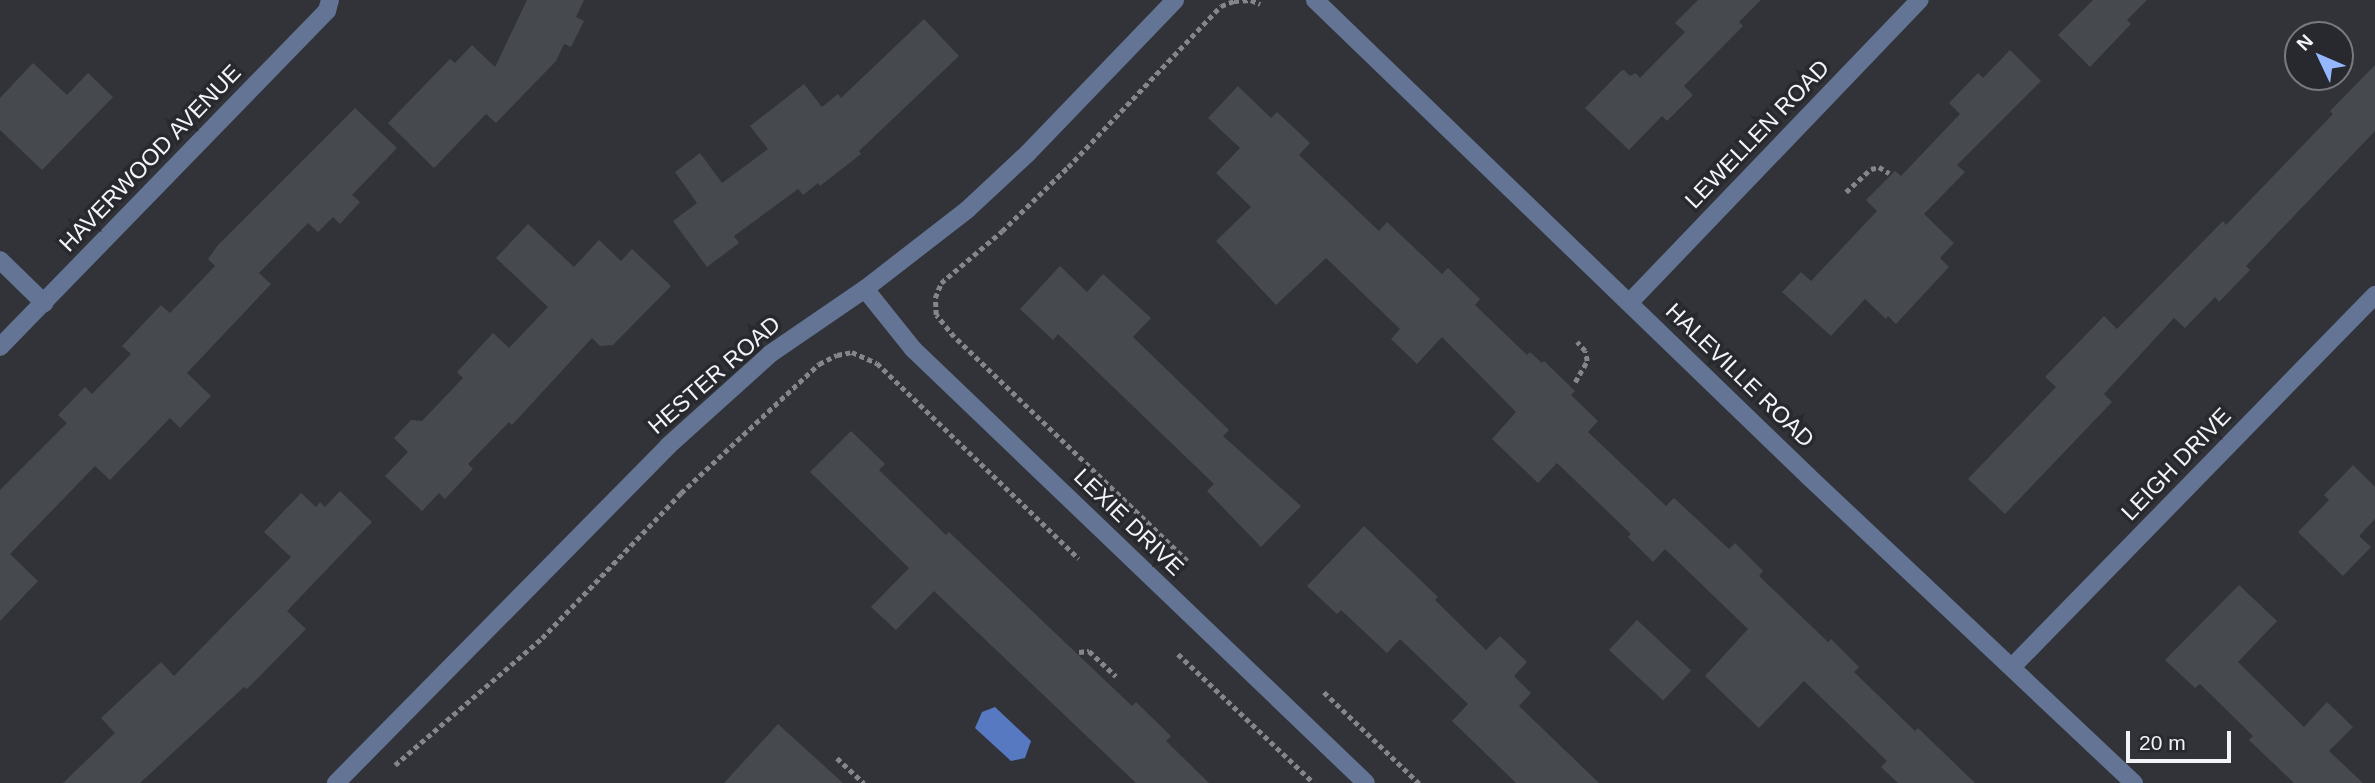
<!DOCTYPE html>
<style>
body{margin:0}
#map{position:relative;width:2375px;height:783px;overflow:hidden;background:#313338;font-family:Arial,sans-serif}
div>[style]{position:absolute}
.water>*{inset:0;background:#5679c1}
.building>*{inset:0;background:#46494e;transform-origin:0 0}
.path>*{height:4.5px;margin-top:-2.25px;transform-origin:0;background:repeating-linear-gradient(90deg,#84868b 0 5px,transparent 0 8.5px)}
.minor>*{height:18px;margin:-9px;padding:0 9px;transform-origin:9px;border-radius:9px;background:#637494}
span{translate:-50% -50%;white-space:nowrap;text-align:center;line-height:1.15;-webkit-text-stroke:7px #27292e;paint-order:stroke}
.street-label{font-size:23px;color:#f2f4f7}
.north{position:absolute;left:2284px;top:21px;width:70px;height:70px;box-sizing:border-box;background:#27292e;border:2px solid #787a7e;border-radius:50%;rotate:314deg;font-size:19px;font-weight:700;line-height:28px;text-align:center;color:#f2f4f7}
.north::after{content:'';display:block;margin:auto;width:24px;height:32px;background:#94b7fd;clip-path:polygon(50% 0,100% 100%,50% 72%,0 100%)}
.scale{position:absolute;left:2126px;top:731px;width:105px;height:32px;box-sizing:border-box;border:4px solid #f2f4f7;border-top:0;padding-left:9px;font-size:21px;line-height:24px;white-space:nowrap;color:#f2f4f7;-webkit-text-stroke:5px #27292e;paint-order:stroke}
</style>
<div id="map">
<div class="water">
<div style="clip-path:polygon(995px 707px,1031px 741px,1025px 758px,1011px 761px,975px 728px,982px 712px)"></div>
</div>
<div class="building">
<div style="clip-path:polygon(527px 0,584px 0,576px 17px,584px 21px,571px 47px,564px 44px,556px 61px,496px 123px,486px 114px,434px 168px,388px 123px,450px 59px,455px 63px,472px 45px,495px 67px)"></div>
<div style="clip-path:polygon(1698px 0,1761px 0,1739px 22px,1743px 26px,1684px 86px,1693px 95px,1667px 121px,1662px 116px,1629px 150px,1585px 108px,1621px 71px,1624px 70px,1630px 76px,1636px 73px,1640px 78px,1685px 32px,1675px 23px)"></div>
<div style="clip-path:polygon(2093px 0,2147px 0,2127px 20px,2131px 24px,2090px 67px,2058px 35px)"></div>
<div style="clip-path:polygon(924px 19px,959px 56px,859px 151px,861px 154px,820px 186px,818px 183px,803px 195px,798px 189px,734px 236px,739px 243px,707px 267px,673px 221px,697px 203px,675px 172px,700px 153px,722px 183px,768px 149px,750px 126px,804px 84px,822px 107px,838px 94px,841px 98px)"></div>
<div style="clip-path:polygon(2010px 50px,2041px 81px,1957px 165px,1965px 172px,1924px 214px,1954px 243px,1940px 258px,1949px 267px,1896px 324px,1888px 316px,1886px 319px,1865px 299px,1831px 336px,1782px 292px,1801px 272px,1811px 281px,1877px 211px,1866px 200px,1895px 171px,1901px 176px,1960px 114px,1949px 103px,1978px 73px,1983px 78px)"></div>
<div style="clip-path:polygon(33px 63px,67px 95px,88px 73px,113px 97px,42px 170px,0 130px,0 98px)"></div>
<div style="clip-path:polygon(2375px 65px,2375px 131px,2246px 266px,2250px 270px,2219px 302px,2215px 297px,2185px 328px,2174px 318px,2104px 394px,2112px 402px,2005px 514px,1968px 479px,2056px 387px,2045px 377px,2104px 316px,2117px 329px,2223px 221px,2226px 225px,2333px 114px,2330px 111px)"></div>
<div style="clip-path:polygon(1238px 86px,1271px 118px,1277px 112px,1310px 143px,1299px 155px,1379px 231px,1387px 222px,1442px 274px,1448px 268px,1480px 299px,1475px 305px,1527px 355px,1530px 352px,1542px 363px,1544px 361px,1575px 391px,1571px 395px,1598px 421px,1588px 432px,1666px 506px,1674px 498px,1729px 549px,1735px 543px,1763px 571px,1759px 576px,1828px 642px,1831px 639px,1859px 667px,1854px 672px,1915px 731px,1918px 728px,1975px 783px,1898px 783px,1881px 767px,1887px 761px,1804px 681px,1759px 728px,1705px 676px,1748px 629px,1665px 549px,1653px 562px,1628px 537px,1631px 534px,1557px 463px,1538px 483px,1492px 439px,1516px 412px,1442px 337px,1417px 364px,1391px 339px,1400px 329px,1326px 258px,1276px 305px,1216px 241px,1251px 207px,1216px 173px,1240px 148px,1208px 118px)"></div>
<div style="clip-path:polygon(355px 108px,397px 148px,352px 195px,360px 202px,340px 224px,333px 217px,318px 232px,308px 223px,259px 273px,271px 284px,187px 373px,211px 396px,180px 428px,170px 418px,110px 480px,95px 466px,10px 554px,38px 581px,0 621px,0 490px,67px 423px,58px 415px,85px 387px,92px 394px,131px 354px,122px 346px,161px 305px,170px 313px,215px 266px,208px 259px,218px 245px)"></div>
<div style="clip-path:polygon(528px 224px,574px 267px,599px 240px,621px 261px,632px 249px,671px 286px,613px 345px,600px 346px,592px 338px,512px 425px,509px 422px,468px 464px,473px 469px,445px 499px,439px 493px,422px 511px,385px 476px,408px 452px,394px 438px,411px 420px,422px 421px,463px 378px,457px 372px,493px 333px,509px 348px,548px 307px,496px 258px)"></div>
<div style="clip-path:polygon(1060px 266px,1087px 292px,1103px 274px,1151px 318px,1133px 337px,1229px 430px,1223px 436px,1301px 506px,1261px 547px,1207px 491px,1214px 484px,1058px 334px,1053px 340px,1020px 309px)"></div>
<div style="clip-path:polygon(851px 431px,885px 464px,879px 470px,946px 535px,949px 532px,1132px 706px,1136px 702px,1171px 736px,1166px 741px,1209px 783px,1136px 783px,934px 591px,896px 630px,871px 607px,909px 568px,810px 472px)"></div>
<div style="clip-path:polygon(2353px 465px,2375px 487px,2375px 519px,2359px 536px,2371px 547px,2343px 576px,2298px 532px,2329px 500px,2324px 495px)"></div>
<div style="clip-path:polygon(340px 491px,372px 522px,287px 611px,306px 629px,247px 689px,244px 687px,140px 783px,63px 783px,115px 733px,101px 718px,161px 662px,174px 676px,291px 557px,264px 532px,301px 493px,316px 507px,320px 502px,325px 507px)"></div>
<div style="clip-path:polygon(1364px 526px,1438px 597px,1435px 600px,1486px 650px,1500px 636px,1527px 662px,1514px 676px,1531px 693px,1519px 706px,1599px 783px,1516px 783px,1452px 721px,1468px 704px,1400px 639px,1387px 653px,1341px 610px,1337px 614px,1307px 586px)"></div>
<div style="clip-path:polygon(2239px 585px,2277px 621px,2238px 662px,2304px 727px,2327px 702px,2353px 727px,2329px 751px,2363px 783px,2294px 783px,2249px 740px,2253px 736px,2200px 684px,2195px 688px,2165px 660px)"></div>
<div style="left:1637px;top:620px;width:74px;height:41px;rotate:43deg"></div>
<div style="clip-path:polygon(778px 724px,843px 783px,724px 783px)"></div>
</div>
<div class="path">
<div style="left:1846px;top:192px;width:34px;rotate:-43deg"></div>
<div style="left:1871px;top:169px;width:8px;rotate:-14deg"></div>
<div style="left:1879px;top:167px;width:12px;rotate:31deg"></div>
<div style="left:1575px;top:382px;width:24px;rotate:-60deg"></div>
<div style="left:1587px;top:361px;width:10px;rotate:-101deg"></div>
<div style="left:1585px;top:351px;width:12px;rotate:-132deg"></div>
<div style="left:1187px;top:561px;width:323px;rotate:-136.1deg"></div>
<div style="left:954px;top:337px;width:28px;rotate:-129deg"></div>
<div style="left:936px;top:315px;width:17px;rotate:-93deg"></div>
<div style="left:935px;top:298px;width:16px;rotate:-68deg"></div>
<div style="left:941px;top:283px;width:80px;rotate:-40.4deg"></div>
<div style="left:1002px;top:231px;width:92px;rotate:-44.1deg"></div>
<div style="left:1068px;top:167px;width:222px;rotate:-46.5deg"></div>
<div style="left:1221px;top:6px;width:14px;rotate:-21deg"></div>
<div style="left:1234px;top:1px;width:17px;rotate:-3deg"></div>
<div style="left:1251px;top:0;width:10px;rotate:24deg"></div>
<div style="left:1079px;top:652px;width:10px;rotate:-6deg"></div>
<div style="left:1089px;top:651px;width:37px;rotate:43deg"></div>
<div style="left:1178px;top:654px;width:187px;rotate:43.5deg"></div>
<div style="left:1324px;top:692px;width:132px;rotate:43.8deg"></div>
<div style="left:837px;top:758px;width:37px;rotate:43deg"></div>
<div style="left:395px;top:765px;width:194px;rotate:-40.8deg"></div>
<div style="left:542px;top:638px;width:201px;rotate:-46.2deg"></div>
<div style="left:681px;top:493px;width:189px;rotate:-43.1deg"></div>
<div style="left:819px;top:364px;width:20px;rotate:-27deg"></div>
<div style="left:837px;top:355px;width:15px;rotate:-11deg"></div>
<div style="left:852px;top:352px;width:27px;rotate:24deg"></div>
<div style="left:877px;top:363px;width:281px;rotate:44.1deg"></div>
</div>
<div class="minor">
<div style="left:1315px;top:0;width:685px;rotate:43.99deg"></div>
<div style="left:1808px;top:476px;width:448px;rotate:43.3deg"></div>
<div style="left:0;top:260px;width:62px;rotate:44.3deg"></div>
<div style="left:865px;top:289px;width:77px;rotate:51.3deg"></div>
<div style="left:913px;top:349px;width:627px;rotate:43.77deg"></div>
<div style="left:1629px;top:303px;width:420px;rotate:-46.2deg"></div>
<div style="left:0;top:347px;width:469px;rotate:-45.8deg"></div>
<div style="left:327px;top:11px;width:11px;rotate:-75deg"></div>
<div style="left:2012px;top:667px;width:520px;rotate:-45.7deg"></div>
<div style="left:336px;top:783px;width:473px;rotate:-45.4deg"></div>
<div style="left:668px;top:446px;width:137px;rotate:-42deg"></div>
<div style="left:770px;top:354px;width:115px;rotate:-34.4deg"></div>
<div style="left:865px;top:289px;width:130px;rotate:-37.8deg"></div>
<div style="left:968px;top:209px;width:82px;rotate:-43deg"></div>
<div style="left:1028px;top:153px;width:212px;rotate:-46.1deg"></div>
</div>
<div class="street-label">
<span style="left:1757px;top:134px;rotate:-46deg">LEWELLEN ROAD</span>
<span style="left:150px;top:158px;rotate:-46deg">HAVERWOOD AVENUE</span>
<span style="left:714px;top:375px;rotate:-41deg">HESTER ROAD</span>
<span style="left:1740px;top:375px;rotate:44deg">HALEVILLE ROAD</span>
<span style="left:2176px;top:464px;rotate:-46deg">LEIGH DRIVE</span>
<span style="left:1129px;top:522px;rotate:44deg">LEXIE DRIVE</span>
</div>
<div class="north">N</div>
<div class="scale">20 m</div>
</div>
